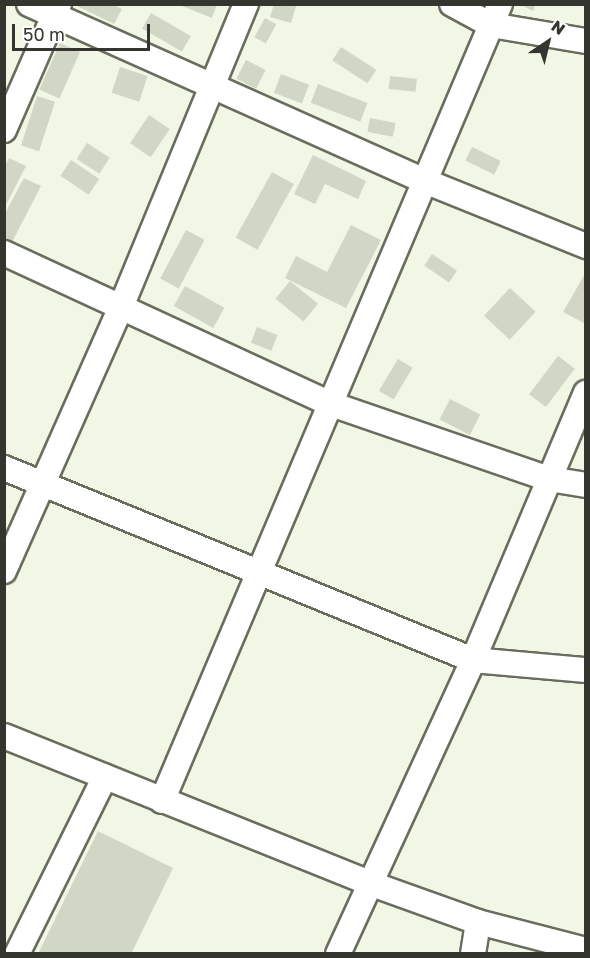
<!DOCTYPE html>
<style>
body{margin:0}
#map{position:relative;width:590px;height:958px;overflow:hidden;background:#f1f6e5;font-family:"Golos Text",sans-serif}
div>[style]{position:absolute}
.building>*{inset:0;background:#d2d6c5;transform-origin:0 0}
.roads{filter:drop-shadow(2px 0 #696d5e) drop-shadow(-2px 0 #696d5e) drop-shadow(0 2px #696d5e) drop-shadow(0 -2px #696d5e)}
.minor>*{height:24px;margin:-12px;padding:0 12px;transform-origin:12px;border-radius:12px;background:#fff}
span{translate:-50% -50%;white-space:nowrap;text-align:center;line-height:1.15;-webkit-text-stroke:5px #fff;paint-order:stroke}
.frame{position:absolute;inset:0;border:6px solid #33352e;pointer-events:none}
.north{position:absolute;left:518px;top:12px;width:60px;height:60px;-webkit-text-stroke:4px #fff;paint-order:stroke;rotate:35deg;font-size:16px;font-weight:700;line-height:24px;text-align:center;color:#33352e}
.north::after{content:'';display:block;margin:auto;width:21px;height:27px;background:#33352e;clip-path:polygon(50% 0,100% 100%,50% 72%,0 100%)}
.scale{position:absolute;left:12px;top:24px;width:138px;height:27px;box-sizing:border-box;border:3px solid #33352e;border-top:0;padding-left:8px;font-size:18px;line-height:21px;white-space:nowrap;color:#33352e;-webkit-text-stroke:4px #fff;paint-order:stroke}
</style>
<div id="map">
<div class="building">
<div style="clip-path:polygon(73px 4px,112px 4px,122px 9px,114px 24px)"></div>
<div style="clip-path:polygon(177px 4px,217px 4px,212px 18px)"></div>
<div style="clip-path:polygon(274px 4px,296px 6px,291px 23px,270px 17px)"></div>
<div style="clip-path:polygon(519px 4px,536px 4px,533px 11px)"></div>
<div style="left:151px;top:13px;width:46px;height:18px;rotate:30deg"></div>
<div style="left:265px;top:18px;width:13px;height:22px;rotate:29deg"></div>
<div style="left:60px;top:43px;width:22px;height:51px;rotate:24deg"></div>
<div style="left:341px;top:47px;width:42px;height:16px;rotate:33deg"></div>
<div style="left:246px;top:60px;width:22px;height:21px;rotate:27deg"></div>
<div style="left:120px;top:67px;width:29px;height:27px;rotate:18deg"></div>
<div style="left:281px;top:74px;width:30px;height:20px;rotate:21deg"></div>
<div style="left:390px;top:76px;width:27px;height:13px;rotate:6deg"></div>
<div style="left:318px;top:84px;width:53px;height:20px;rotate:21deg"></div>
<div style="left:37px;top:96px;width:19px;height:52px;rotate:18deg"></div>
<div style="left:149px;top:115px;width:25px;height:34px;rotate:34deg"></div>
<div style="left:370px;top:118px;width:26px;height:14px;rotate:11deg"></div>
<div style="left:87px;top:143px;width:27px;height:19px;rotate:33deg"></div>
<div style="left:472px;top:147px;width:32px;height:15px;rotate:26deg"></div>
<div style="clip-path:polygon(313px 155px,366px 181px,358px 199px,325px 184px,315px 204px,294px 194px)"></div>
<div style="clip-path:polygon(9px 158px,26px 166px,4px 209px,4px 167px)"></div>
<div style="left:71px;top:160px;width:34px;height:19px;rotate:34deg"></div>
<div style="left:272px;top:172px;width:25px;height:75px;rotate:29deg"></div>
<div style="clip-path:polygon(24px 178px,41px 186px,11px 244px,4px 241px,4px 215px)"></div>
<div style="clip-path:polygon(351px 225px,381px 240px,346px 308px,285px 278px,296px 256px,327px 272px)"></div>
<div style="left:186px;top:230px;width:21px;height:55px;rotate:28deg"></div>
<div style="left:432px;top:254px;width:30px;height:14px;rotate:34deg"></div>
<div style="clip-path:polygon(586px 272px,586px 324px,563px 312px)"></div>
<div style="left:290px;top:281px;width:36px;height:23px;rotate:39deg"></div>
<div style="left:185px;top:286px;width:45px;height:23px;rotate:29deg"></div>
<div style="left:510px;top:288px;width:35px;height:38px;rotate:43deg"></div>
<div style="left:257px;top:327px;width:22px;height:17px;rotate:21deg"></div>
<div style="left:558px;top:356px;width:21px;height:48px;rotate:37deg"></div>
<div style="left:398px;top:359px;width:17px;height:37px;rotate:31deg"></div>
<div style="left:450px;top:399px;width:34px;height:23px;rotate:27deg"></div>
<div style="clip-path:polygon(98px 831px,173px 868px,131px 954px,38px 954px)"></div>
</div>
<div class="roads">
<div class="minor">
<div style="left:29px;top:4px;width:434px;rotate:24.1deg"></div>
<div style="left:425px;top:181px;width:174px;rotate:22deg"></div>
<div style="left:452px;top:4px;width:44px;rotate:28.3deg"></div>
<div style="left:491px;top:25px;width:96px;rotate:9.6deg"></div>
<div style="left:4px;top:130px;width:137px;rotate:-66.4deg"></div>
<div style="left:4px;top:253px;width:360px;rotate:24.8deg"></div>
<div style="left:331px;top:404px;width:231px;rotate:19deg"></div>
<div style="left:549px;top:479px;width:37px;rotate:9deg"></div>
<div style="left:4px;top:468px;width:507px;rotate:22.26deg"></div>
<div style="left:473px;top:660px;width:113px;rotate:5.1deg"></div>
<div style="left:4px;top:571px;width:289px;rotate:-66.1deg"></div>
<div style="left:121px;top:307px;width:328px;rotate:-67.6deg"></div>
<div style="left:4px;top:736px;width:393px;rotate:21.9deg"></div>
<div style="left:369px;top:883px;width:116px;rotate:19.7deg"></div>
<div style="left:478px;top:922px;width:112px;rotate:14.5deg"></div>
<div style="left:162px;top:801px;width:866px;rotate:-67.02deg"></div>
<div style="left:17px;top:954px;width:198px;rotate:-63.6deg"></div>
<div style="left:338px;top:954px;width:324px;rotate:-65.3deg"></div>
<div style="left:473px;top:660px;width:290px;rotate:-67.1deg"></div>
<div style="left:473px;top:954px;width:32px;rotate:-81deg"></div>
</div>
</div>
<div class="frame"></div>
<div class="north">N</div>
<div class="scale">50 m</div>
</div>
